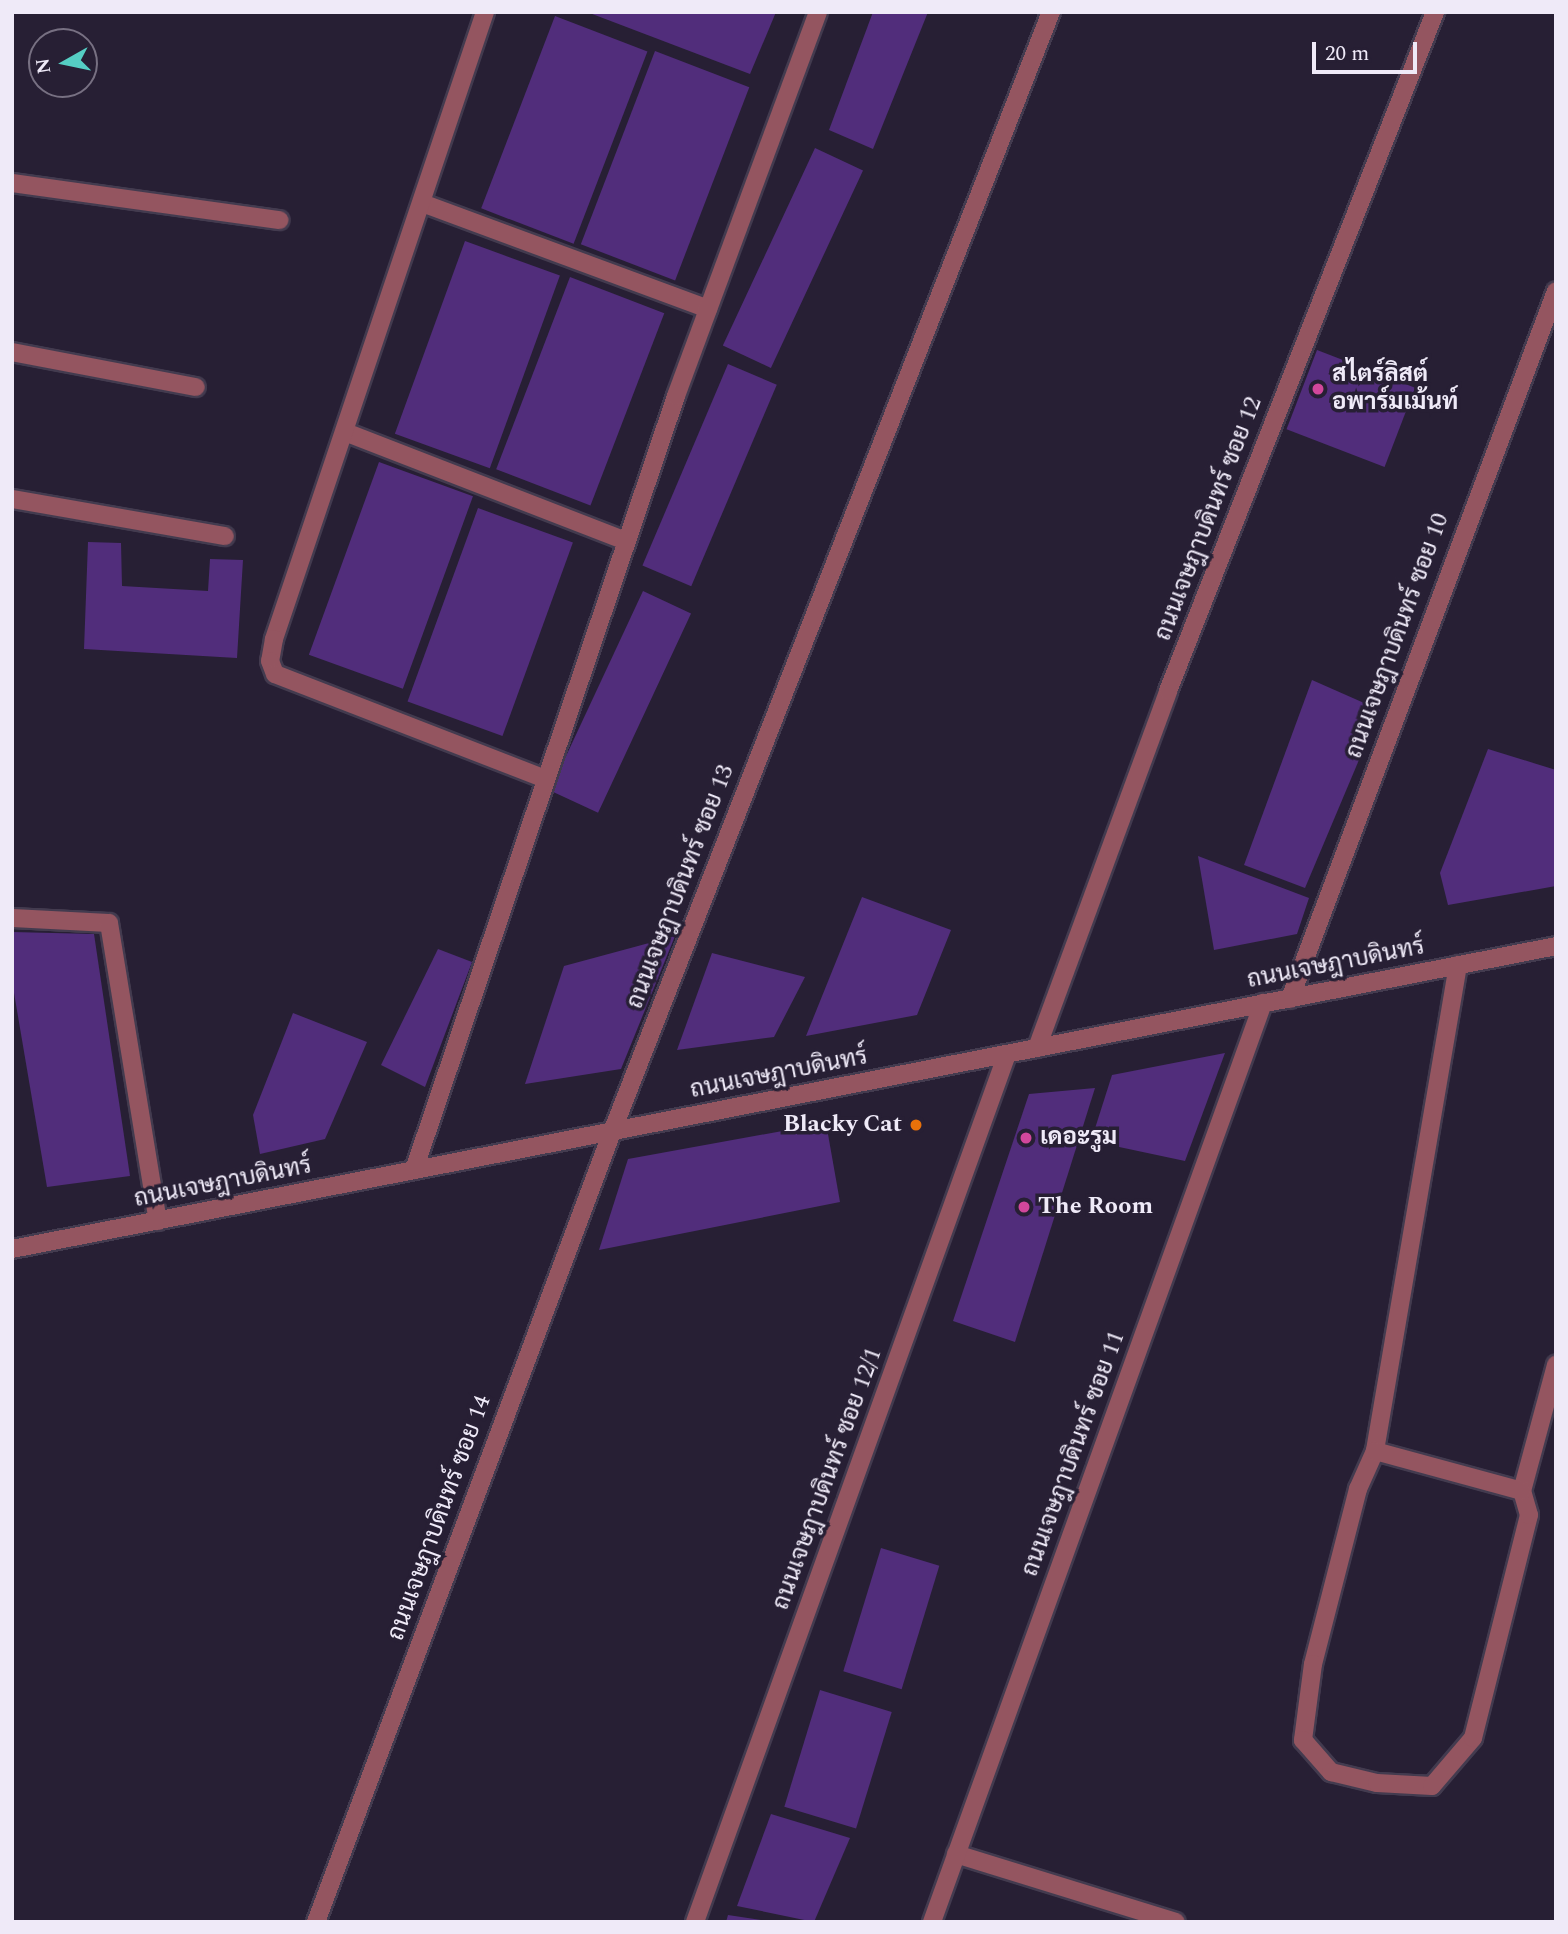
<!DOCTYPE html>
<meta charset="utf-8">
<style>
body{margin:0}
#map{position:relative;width:1568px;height:1934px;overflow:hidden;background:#271f34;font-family:Spectral,Sarabun,serif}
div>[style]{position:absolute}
.building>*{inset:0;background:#512d7b;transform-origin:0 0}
.roads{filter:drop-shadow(2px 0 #433b4f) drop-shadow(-2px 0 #433b4f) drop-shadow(0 2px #433b4f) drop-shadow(0 -2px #433b4f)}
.service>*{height:18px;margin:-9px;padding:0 9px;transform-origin:9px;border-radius:9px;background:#945560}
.minor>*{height:18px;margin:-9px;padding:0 9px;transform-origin:9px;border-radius:9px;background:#945560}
.tertiary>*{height:18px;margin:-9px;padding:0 9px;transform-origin:9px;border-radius:9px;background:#945560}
.dots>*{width:19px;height:19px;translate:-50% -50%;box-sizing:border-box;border:4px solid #271f34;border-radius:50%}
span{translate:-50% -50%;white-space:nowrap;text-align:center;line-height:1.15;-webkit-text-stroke:7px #271f34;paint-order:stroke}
.poi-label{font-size:24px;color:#efeaf8;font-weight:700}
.left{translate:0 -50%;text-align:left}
.right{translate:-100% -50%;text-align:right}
.street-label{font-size:24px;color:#efeaf8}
.frame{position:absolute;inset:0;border:14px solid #efeaf8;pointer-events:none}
.north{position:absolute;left:28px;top:28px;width:70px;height:70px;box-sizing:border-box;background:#271f34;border:2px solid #777082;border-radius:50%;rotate:261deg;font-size:19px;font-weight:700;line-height:28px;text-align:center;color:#efeaf8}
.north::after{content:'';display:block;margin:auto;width:24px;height:32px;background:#55cec4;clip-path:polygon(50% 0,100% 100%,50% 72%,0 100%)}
.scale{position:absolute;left:1312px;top:42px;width:105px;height:32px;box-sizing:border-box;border:4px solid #efeaf8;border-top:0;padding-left:9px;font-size:21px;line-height:24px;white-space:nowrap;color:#efeaf8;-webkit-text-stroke:5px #271f34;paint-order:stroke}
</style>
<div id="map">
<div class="building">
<div style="clip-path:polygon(587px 12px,776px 12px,750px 74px)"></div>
<div style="clip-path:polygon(873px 12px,928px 12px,873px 149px,829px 130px)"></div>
<div style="left:555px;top:16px;width:99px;height:206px;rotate:21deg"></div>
<div style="left:655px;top:51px;width:101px;height:207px;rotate:21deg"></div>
<div style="left:815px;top:148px;width:53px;height:218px;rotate:25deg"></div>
<div style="left:465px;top:241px;width:101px;height:205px;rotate:20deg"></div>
<div style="left:570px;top:277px;width:101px;height:206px;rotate:21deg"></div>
<div style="left:1317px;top:350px;width:105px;height:85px;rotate:21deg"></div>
<div style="left:728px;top:364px;width:53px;height:219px;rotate:23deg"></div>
<div style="left:379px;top:462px;width:100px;height:205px;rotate:20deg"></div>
<div style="left:478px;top:508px;width:101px;height:206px;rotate:20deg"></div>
<div style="clip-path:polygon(88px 542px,121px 543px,122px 586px,208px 591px,210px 559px,243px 560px,237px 658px,84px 649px)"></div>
<div style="left:643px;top:591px;width:53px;height:220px;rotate:25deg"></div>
<div style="clip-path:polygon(1312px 680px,1380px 710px,1305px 888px,1244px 865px)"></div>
<div style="clip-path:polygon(1488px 749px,1556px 770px,1556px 886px,1448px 905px,1440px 873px)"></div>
<div style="clip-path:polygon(1198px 856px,1309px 898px,1297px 934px,1214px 950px)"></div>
<div style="clip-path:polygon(862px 897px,951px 930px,917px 1015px,806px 1036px)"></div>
<div style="clip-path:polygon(12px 932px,94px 934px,130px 1176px,47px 1187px,12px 981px)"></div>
<div style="clip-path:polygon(675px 936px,621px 1069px,525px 1084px,564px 966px)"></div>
<div style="clip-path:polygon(438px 949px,472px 962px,425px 1087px,381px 1065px)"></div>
<div style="clip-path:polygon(712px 953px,805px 977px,774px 1037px,677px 1050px)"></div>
<div style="clip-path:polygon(293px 1013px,367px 1042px,325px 1139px,260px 1154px,253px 1115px)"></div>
<div style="clip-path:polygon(1225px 1053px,1185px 1161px,1091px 1141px,1112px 1075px)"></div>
<div style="clip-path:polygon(1095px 1088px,1015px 1342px,953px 1321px,1029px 1094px)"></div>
<div style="clip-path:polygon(826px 1123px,840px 1202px,599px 1250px,628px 1159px)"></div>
<div style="left:881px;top:1548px;width:61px;height:129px;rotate:17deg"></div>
<div style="left:820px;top:1690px;width:75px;height:122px;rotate:17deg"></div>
<div style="clip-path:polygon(771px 1814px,850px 1838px,814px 1922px,737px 1906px)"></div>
<div style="clip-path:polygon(728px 1915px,761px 1920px,761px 1922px,726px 1922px)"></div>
</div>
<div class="roads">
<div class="service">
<div style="left:422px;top:203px;width:305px;rotate:20.3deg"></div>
<div style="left:345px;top:432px;width:301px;rotate:21.2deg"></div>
<div style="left:1458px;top:965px;width:493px;rotate:99.7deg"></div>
<div style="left:1375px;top:1451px;width:42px;rotate:114.1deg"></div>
<div style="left:1358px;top:1489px;width:181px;rotate:104.4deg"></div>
<div style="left:1313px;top:1664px;width:77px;rotate:97.5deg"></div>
<div style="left:1303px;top:1740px;width:43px;rotate:48.8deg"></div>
<div style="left:1331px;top:1772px;width:47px;rotate:13.4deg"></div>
<div style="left:1377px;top:1783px;width:55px;rotate:3.1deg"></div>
<div style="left:1432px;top:1786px;width:63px;rotate:-49.5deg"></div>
<div style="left:1473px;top:1738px;width:230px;rotate:-75.9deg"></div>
<div style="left:1529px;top:1515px;width:25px;rotate:-106deg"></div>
<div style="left:1522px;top:1491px;width:131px;rotate:-74.9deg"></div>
<div style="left:1375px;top:1451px;width:152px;rotate:15.2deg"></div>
</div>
<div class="minor">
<div style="left:485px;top:12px;width:662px;rotate:108.6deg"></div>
<div style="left:274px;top:639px;width:22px;rotate:100deg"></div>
<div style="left:270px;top:661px;width:14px;rotate:69deg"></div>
<div style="left:275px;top:674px;width:287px;rotate:21.2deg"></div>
<div style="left:12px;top:183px;width:270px;rotate:7.9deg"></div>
<div style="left:12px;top:352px;width:187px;rotate:10.8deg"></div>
<div style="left:12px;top:499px;width:216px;rotate:9.9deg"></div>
<div style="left:12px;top:918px;width:97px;rotate:3deg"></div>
<div style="left:109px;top:923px;width:302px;rotate:80.7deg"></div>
<div style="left:1290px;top:999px;width:756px;rotate:-69.41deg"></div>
<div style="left:1037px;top:1048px;width:380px;rotate:-69.8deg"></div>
<div style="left:1168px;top:691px;width:730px;rotate:-68.53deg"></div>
<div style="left:414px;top:1170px;width:817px;rotate:-71.3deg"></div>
<div style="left:676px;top:396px;width:409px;rotate:-69.7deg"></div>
<div style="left:956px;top:1854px;width:230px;rotate:17.2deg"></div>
<div style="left:316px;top:1922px;width:844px;rotate:-69.46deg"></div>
<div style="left:612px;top:1132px;width:1203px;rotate:-68.6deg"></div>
<div style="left:695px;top:1922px;width:922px;rotate:-70.23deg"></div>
<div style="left:932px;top:1922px;width:977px;rotate:-70.19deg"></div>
</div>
<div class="tertiary">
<div style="left:12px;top:1249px;width:1573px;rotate:-11.1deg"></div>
</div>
</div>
<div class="dots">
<div style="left:1318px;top:389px;background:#d1479c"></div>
<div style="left:916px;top:1125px;background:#e8710a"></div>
<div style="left:1026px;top:1138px;background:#d1479c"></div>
<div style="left:1024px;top:1207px;background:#d1479c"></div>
</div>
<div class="poi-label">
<span class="left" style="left:1332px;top:389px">สไตร์ลิสต์<br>อพาร์มเม้นท์</span>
<span class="right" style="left:902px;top:1125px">Blacky Cat</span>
<span class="left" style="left:1040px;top:1138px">เดอะรูม</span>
<span class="left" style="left:1038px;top:1207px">The Room</span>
</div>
<div class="street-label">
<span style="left:1209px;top:519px;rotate:-69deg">ถนนเจษฎาบดินทร์ ซอย 12</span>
<span style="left:1398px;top:636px;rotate:-70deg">ถนนเจษฎาบดินทร์ ซอย 10</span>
<span style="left:681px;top:887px;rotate:-69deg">ถนนเจษฎาบดินทร์ ซอย 13</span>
<span style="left:1336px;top:964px;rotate:-11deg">ถนนเจษฎาบดินทร์</span>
<span style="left:779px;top:1074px;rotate:-11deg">ถนนเจษฎาบดินทร์</span>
<span style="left:223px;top:1183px;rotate:-11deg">ถนนเจษฎาบดินทร์</span>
<span style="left:1074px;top:1454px;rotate:-70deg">ถนนเจษฎาบดินทร์ ซอย 11</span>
<span style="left:828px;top:1479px;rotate:-70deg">ถนนเจษฎาบดินทร์ ซอย 12/1</span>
<span style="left:440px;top:1518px;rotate:-70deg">ถนนเจษฎาบดินทร์ ซอย 14</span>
</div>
<div class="frame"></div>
<div class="north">N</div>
<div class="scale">20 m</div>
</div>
